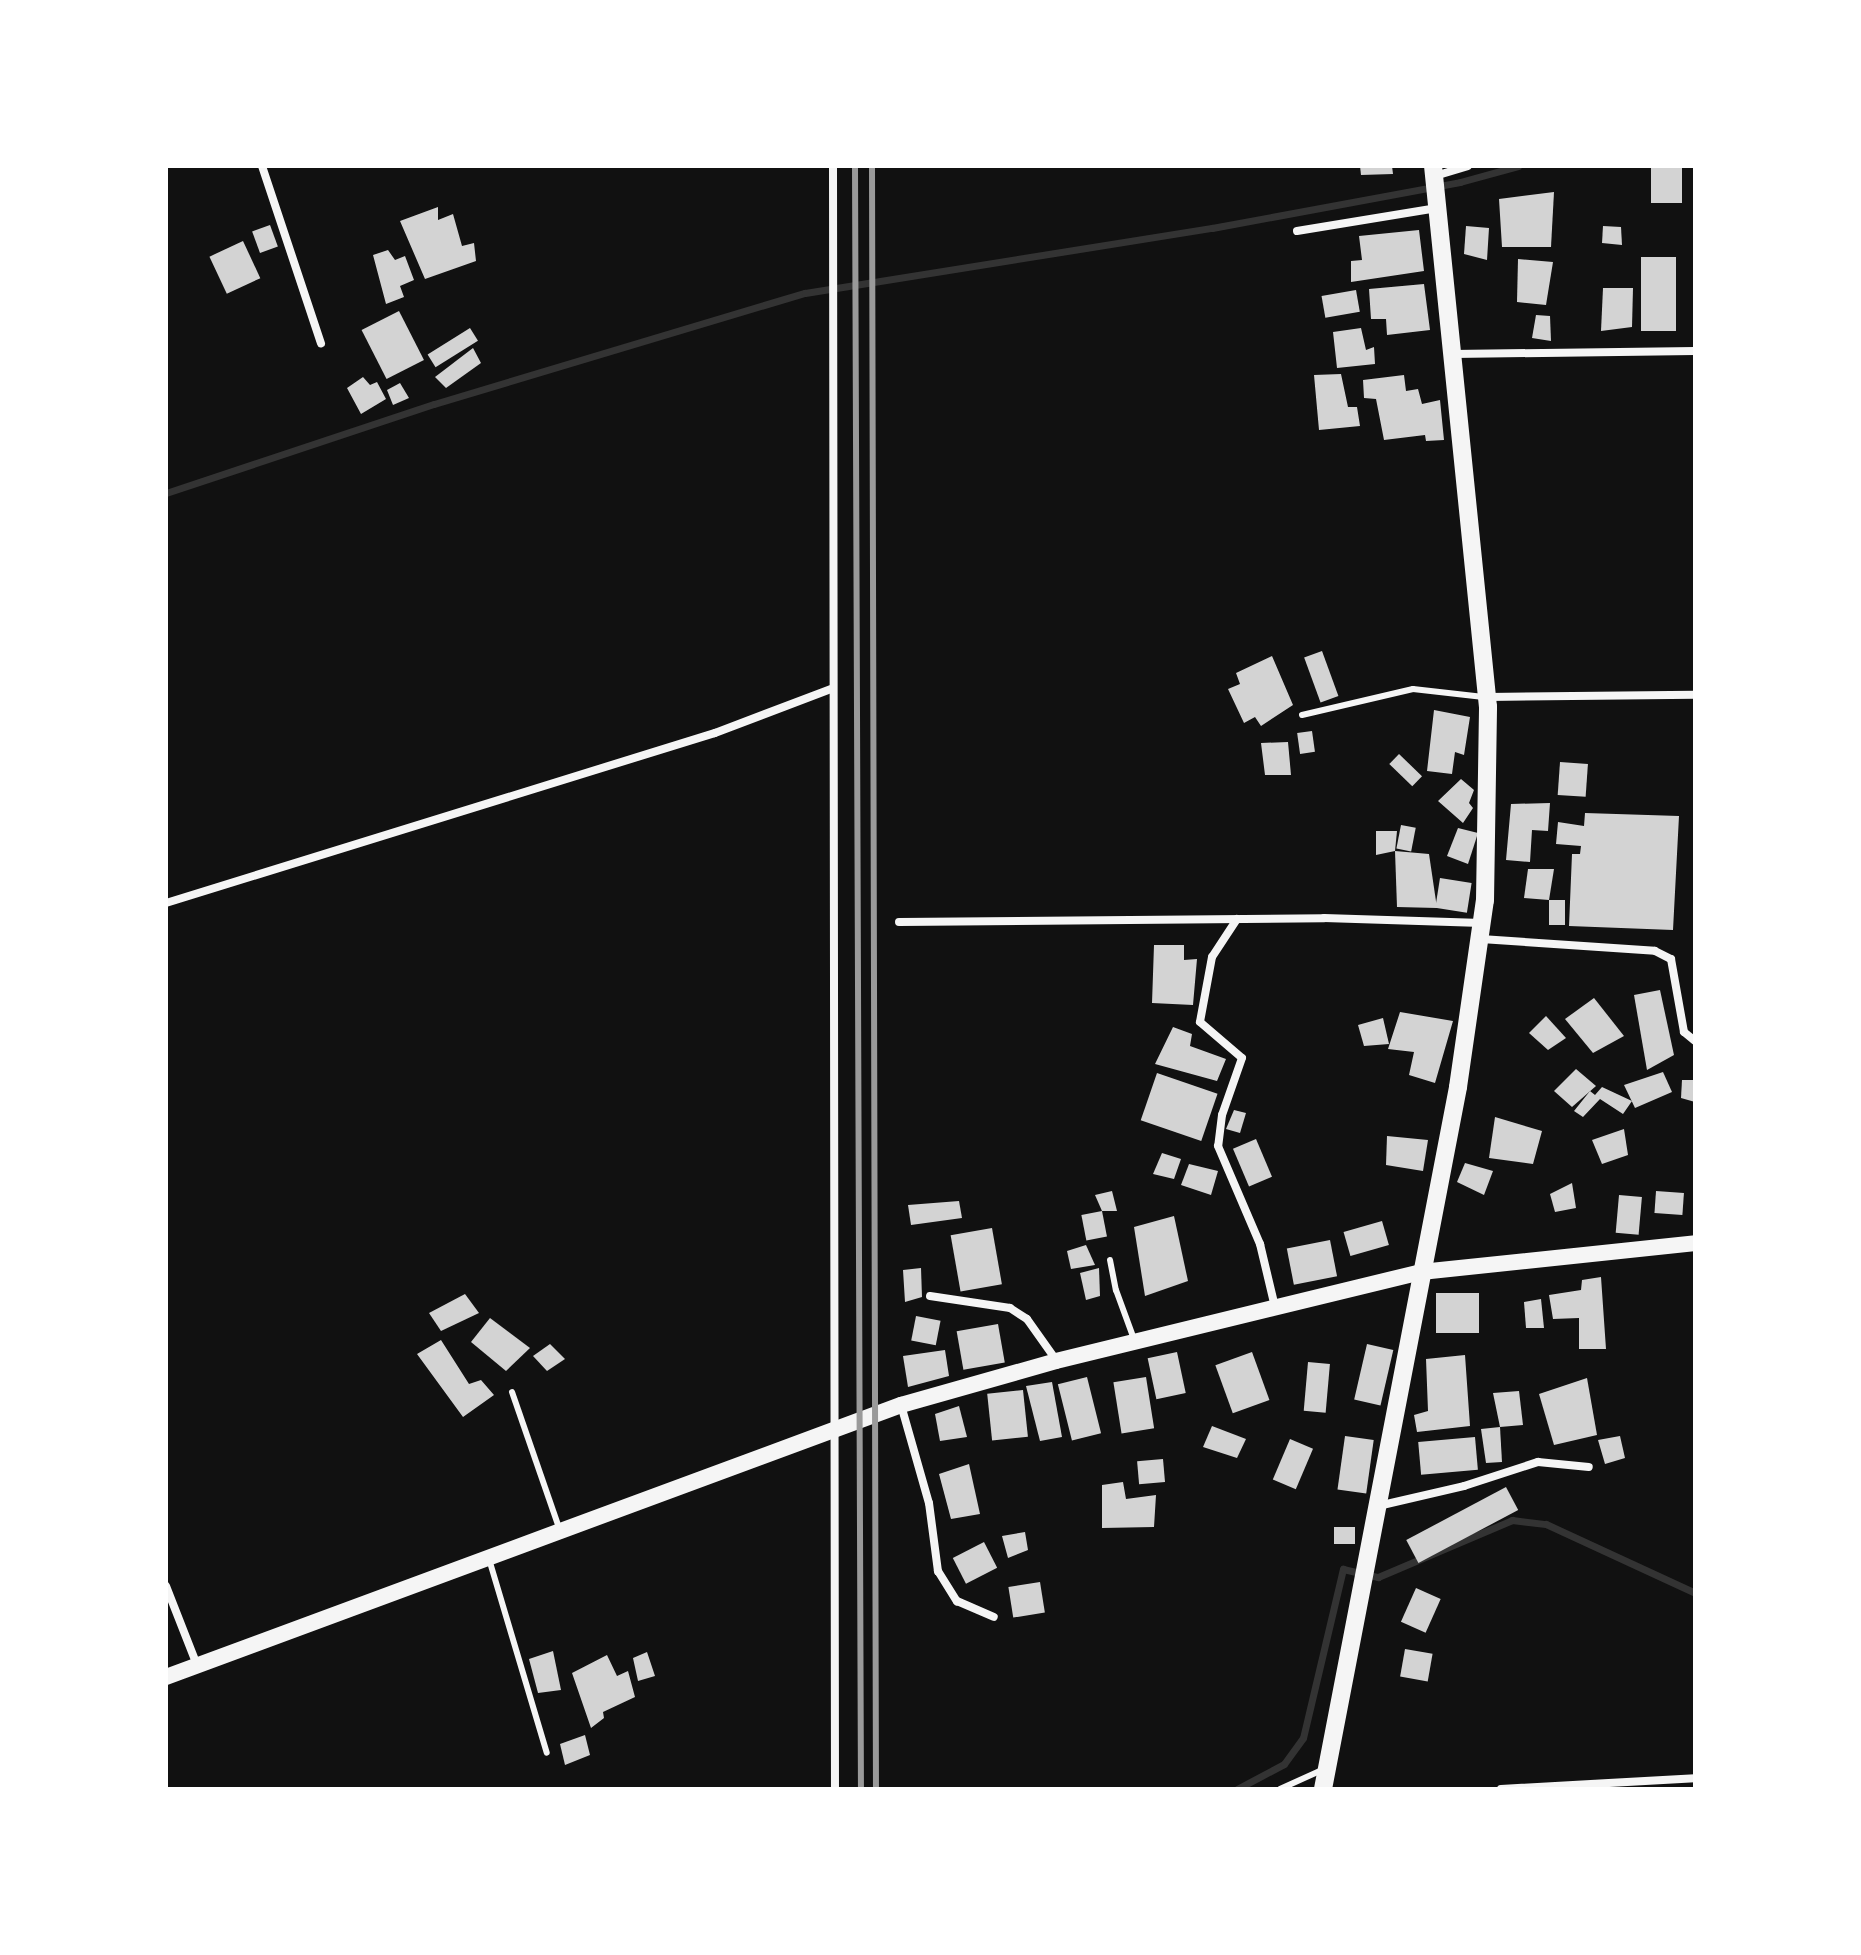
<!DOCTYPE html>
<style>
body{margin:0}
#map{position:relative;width:1861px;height:1955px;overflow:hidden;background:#111;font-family:"DM Sans",sans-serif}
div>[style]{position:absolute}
.stream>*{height:7px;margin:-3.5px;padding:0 3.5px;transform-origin:3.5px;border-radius:3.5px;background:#333}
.building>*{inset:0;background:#d3d3d3;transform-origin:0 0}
.service>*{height:6px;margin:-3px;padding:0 3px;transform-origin:3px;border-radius:3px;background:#f5f5f5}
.minor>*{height:8px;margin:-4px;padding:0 4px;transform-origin:4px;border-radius:4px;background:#f5f5f5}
.secondary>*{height:16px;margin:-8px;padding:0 8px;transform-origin:8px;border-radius:8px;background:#f5f5f5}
.primary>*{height:18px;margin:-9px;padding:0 9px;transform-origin:9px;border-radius:9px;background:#f5f5f5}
.rail>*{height:6px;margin:-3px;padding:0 3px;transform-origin:3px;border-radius:3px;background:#9a9a9a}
span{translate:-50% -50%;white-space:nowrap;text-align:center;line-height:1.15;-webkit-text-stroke:7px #fff;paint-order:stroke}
.frame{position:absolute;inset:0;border:168px solid #fff;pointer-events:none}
</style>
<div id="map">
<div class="stream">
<div style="left:166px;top:493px;width:282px;rotate:-18.4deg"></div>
<div style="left:434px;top:404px;width:387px;rotate:-16.7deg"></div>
<div style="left:805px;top:293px;width:412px;rotate:-9.1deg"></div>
<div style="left:1212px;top:228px;width:252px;rotate:-10.5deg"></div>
<div style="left:1460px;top:182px;width:60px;rotate:-15.4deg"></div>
<div style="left:1237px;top:1789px;width:53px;rotate:-28deg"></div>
<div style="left:1284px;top:1764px;width:32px;rotate:-54deg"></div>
<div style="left:1303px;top:1738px;width:174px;rotate:-76.7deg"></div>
<div style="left:1343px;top:1569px;width:36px;rotate:13deg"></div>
<div style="left:1378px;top:1577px;width:146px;rotate:-23deg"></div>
<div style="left:1512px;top:1520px;width:34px;rotate:7deg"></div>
<div style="left:1546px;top:1524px;width:164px;rotate:24.8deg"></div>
</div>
<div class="building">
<div style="clip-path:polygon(1360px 166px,1392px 166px,1393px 174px,1361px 175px)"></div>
<div style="left:1651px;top:166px;width:31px;height:37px"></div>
<div style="clip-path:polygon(1554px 192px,1551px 247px,1502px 247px,1499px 199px)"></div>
<div style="clip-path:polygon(438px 207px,438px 220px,453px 214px,462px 246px,474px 243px,476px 261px,425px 279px,400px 221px)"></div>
<div style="left:270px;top:225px;width:23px;height:19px;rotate:70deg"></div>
<div style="clip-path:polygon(1466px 226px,1489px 228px,1487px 260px,1464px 254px)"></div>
<div style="clip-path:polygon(1603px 226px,1621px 227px,1622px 245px,1602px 243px)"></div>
<div style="clip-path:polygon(1419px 230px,1424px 271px,1351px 282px,1351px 261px,1362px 260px,1359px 236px)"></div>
<div style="left:243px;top:241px;width:41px;height:37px;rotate:65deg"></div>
<div style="clip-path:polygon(388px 250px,395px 260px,405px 256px,414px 280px,400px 286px,404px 297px,386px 304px,373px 255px)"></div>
<div style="left:1676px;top:257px;width:74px;height:35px;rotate:90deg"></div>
<div style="clip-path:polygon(1518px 259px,1553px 262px,1546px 305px,1517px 302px)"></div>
<div style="clip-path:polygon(1424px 284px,1430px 330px,1387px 335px,1386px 319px,1371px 319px,1369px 289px)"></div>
<div style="clip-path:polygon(1603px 288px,1633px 288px,1632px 327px,1601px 331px)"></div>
<div style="left:1356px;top:290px;width:22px;height:35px;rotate:80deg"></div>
<div style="left:399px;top:311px;width:55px;height:42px;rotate:63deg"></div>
<div style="clip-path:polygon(1536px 315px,1550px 316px,1551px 341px,1532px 338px)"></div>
<div style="left:470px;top:328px;width:15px;height:50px;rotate:58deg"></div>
<div style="clip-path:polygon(1361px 328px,1366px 350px,1374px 347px,1375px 364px,1337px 368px,1333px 332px)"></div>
<div style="clip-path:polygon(473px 348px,481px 363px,446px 388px,435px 377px)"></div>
<div style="clip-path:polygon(1341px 374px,1348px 407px,1357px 407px,1360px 426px,1319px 430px,1314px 375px)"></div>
<div style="clip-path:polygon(1404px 375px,1406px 391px,1418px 389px,1422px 404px,1440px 400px,1444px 440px,1426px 441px,1425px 435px,1384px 440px,1376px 399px,1364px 398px,1363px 380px)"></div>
<div style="clip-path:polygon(363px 377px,370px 385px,377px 382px,386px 399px,361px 414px,347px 388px)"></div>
<div style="clip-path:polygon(400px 383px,409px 398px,393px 405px,387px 390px)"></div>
<div style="left:1322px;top:651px;width:48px;height:19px;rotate:70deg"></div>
<div style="clip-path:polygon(1272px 656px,1293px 705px,1261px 726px,1255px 717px,1244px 723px,1228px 689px,1240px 684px,1236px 673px)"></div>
<div style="clip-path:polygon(1434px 710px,1470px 717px,1464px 755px,1455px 752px,1452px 774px,1427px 771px)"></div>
<div style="left:1312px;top:731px;width:21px;height:15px;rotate:82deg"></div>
<div style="clip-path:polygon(1288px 742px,1291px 775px,1265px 775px,1261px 743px)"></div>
<div style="left:1399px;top:754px;width:32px;height:14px;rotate:44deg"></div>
<div style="left:1560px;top:762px;width:28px;height:33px;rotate:4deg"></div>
<div style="clip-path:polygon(1461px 779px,1474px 790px,1469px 803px,1473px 808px,1463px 823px,1438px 801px)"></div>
<div style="clip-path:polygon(1550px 803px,1548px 831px,1532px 830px,1530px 862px,1506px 860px,1511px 804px)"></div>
<div style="clip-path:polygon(1585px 813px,1679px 816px,1673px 930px,1569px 926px,1572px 854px,1580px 854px,1581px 846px,1556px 844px,1558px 822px,1584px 826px)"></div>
<div style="left:1401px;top:825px;width:15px;height:24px;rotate:11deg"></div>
<div style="clip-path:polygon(1458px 828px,1478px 833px,1468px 864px,1447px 856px)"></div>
<div style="clip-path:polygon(1376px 831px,1397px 831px,1395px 851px,1376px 855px)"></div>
<div style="clip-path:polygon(1395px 851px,1429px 854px,1437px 908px,1397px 907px)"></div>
<div style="clip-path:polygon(1528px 869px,1554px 869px,1549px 900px,1524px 898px)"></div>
<div style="left:1440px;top:878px;width:32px;height:30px;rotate:9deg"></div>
<div style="left:1549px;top:900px;width:16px;height:25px"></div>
<div style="clip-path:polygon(1154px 945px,1184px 945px,1184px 960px,1197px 959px,1193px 1005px,1152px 1003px)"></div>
<div style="clip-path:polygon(1660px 990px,1674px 1055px,1647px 1070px,1634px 995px)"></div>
<div style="clip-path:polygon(1594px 998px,1624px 1036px,1593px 1053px,1565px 1019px)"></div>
<div style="clip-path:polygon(1400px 1012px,1453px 1021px,1435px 1083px,1409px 1075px,1414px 1052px,1388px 1049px)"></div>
<div style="clip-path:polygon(1546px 1016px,1566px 1038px,1548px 1050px,1529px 1033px)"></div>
<div style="clip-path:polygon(1383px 1018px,1389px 1044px,1364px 1046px,1358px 1025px)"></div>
<div style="clip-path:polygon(1173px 1027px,1192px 1034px,1190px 1046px,1226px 1059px,1217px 1081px,1155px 1064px)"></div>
<div style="clip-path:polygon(1576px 1069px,1596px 1086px,1572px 1107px,1554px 1091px)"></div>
<div style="clip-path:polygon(1663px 1072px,1672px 1092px,1635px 1108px,1624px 1085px)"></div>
<div style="left:1157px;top:1073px;width:64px;height:50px;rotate:19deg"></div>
<div style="clip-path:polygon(1682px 1080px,1695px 1080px,1695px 1102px,1681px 1098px)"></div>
<div style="clip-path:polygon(1602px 1087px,1632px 1101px,1623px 1114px,1600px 1099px,1583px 1117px,1574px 1111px,1590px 1091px,1595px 1095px)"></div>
<div style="clip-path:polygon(1234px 1110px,1246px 1113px,1240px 1133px,1226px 1129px)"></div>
<div style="clip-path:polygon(1495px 1117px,1542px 1131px,1533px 1164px,1489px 1158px)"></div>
<div style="clip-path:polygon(1624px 1129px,1628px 1155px,1602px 1164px,1592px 1140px)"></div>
<div style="clip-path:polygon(1387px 1136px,1428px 1140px,1423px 1171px,1386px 1165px)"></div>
<div style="left:1256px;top:1139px;width:41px;height:25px;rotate:67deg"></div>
<div style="clip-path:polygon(1162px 1153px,1181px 1159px,1174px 1179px,1153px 1174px)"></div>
<div style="clip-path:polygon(1465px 1163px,1493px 1171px,1484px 1195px,1457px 1182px)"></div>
<div style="clip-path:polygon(1189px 1164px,1218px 1171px,1211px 1195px,1181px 1185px)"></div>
<div style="clip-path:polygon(1572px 1183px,1576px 1208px,1555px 1212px,1550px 1194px)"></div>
<div style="clip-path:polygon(1112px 1191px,1117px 1211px,1102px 1211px,1095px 1195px)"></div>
<div style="left:1656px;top:1191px;width:28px;height:22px;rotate:4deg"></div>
<div style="left:1619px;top:1195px;width:23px;height:38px;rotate:5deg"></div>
<div style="clip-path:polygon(959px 1201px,962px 1218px,911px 1225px,908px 1205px)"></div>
<div style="left:1102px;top:1211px;width:26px;height:21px;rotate:79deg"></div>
<div style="clip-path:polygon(1174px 1216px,1188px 1281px,1145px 1296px,1134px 1227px)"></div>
<div style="left:1382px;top:1221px;width:25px;height:40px;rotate:74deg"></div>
<div style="left:992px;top:1228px;width:57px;height:42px;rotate:80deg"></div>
<div style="left:1330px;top:1240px;width:37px;height:44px;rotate:79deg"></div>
<div style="clip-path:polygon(1086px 1245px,1095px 1265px,1071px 1269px,1067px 1251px)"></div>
<div style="clip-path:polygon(921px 1268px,922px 1297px,905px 1302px,903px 1270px)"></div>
<div style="clip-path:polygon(1099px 1268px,1100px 1296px,1086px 1300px,1080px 1273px)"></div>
<div style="clip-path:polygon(1601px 1277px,1606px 1349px,1579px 1349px,1579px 1318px,1553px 1319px,1549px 1295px,1581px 1290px,1582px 1280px)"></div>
<div style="left:1479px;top:1293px;width:40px;height:43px;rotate:90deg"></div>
<div style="clip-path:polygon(465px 1294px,479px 1313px,441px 1331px,429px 1313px)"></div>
<div style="clip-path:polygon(1541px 1299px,1544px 1328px,1526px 1328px,1524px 1302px)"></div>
<div style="left:916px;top:1316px;width:25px;height:25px;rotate:11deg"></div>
<div style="clip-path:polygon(490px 1318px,530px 1348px,506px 1371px,471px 1342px)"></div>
<div style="left:998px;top:1324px;width:39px;height:42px;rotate:80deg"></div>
<div style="clip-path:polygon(441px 1340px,469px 1384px,481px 1380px,494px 1395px,463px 1417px,417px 1354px)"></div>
<div style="clip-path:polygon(550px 1344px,565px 1359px,547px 1371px,533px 1356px)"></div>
<div style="left:1367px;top:1344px;width:27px;height:57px;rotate:13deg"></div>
<div style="clip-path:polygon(945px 1350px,949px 1376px,908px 1387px,903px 1356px)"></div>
<div style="left:1177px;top:1352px;width:42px;height:30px;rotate:78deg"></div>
<div style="left:1252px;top:1352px;width:51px;height:39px;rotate:70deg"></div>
<div style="clip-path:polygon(1465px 1355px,1470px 1426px,1417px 1432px,1414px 1415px,1428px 1411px,1426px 1359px)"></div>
<div style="left:1308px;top:1362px;width:22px;height:49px;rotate:5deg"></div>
<div style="left:1087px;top:1377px;width:58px;height:30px;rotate:76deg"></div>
<div style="left:1146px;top:1377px;width:52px;height:33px;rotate:81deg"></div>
<div style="clip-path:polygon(1587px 1378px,1597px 1435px,1554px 1445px,1539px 1394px)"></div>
<div style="clip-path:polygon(1052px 1382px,1062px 1437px,1040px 1441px,1026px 1386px)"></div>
<div style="left:1023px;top:1390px;width:47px;height:36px;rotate:84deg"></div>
<div style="clip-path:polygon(1519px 1391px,1523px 1425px,1500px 1427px,1493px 1393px)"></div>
<div style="clip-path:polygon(959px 1406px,967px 1437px,940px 1441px,935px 1414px)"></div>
<div style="clip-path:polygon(1212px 1426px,1246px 1439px,1237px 1458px,1203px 1447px)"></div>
<div style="clip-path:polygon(1500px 1427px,1502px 1462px,1486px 1463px,1481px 1429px)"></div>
<div style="left:1345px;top:1436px;width:29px;height:54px;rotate:8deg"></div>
<div style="clip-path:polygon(1620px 1436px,1625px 1458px,1605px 1464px,1598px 1440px)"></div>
<div style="left:1475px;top:1437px;width:33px;height:57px;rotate:85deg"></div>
<div style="left:1290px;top:1439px;width:25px;height:44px;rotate:23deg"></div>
<div style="left:1163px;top:1459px;width:23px;height:26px;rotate:85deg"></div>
<div style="clip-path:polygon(969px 1464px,980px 1514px,951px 1519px,939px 1474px)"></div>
<div style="clip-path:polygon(1123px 1482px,1126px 1499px,1156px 1495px,1154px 1527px,1102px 1528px,1102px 1485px)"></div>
<div style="left:1506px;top:1487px;width:26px;height:113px;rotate:62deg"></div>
<div style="left:1334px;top:1527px;width:21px;height:17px"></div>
<div style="clip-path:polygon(1025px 1532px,1028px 1550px,1008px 1558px,1002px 1536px)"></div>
<div style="left:984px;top:1542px;width:29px;height:35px;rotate:63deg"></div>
<div style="left:1040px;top:1582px;width:31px;height:32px;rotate:81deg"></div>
<div style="left:1416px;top:1588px;width:27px;height:37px;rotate:24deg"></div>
<div style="left:1405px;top:1649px;width:28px;height:28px;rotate:10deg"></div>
<div style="clip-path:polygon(553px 1651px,561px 1690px,538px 1693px,529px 1659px)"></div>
<div style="clip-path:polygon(647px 1652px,655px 1676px,638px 1681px,633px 1658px)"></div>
<div style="clip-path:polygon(607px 1655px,617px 1676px,628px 1671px,635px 1697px,603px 1712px,604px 1718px,591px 1728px,572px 1673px)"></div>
<div style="clip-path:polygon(585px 1735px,590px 1755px,565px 1765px,560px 1744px)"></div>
</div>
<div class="service">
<div style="left:1302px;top:715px;width:114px;rotate:-13.2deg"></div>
<div style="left:1413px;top:689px;width:71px;rotate:6.4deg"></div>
<div style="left:1110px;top:1260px;width:31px;rotate:79deg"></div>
<div style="left:1116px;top:1290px;width:55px;rotate:69.9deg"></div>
<div style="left:512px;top:1392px;width:144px;rotate:70.9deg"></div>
<div style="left:489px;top:1559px;width:202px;rotate:73.4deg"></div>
<div style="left:1280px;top:1789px;width:48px;rotate:-24.4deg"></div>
</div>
<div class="minor">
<div style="left:262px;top:166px;width:187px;rotate:71.6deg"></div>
<div style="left:833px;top:166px;width:1623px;rotate:89.93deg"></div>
<div style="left:1435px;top:176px;width:34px;rotate:-17deg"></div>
<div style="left:1297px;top:231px;width:142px;rotate:-9.3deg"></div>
<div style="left:1453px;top:354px;width:242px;rotate:-0.7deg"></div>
<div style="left:1488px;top:697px;width:207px;rotate:-0.6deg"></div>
<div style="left:166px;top:903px;width:575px;rotate:-17.21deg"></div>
<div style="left:715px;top:733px;width:124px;rotate:-20.8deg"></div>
<div style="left:1237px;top:919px;width:45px;rotate:123.3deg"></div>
<div style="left:1212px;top:957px;width:66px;rotate:100.5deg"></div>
<div style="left:1200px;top:1022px;width:55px;rotate:40.6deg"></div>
<div style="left:1242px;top:1058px;width:60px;rotate:109.3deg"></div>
<div style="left:1222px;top:1115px;width:31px;rotate:97deg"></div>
<div style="left:1218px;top:1146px;width:107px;rotate:66.8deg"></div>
<div style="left:1260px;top:1244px;width:65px;rotate:76.6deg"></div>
<div style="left:899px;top:922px;width:425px;rotate:-0.5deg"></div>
<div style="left:1324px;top:918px;width:158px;rotate:1.8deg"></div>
<div style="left:1481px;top:939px;width:174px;rotate:3.9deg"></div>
<div style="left:1655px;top:951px;width:18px;rotate:27deg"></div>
<div style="left:1671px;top:959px;width:74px;rotate:79.9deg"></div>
<div style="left:1684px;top:1032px;width:14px;rotate:39deg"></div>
<div style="left:930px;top:1296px;width:81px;rotate:8.5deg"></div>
<div style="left:1010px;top:1308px;width:20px;rotate:33deg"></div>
<div style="left:1027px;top:1319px;width:50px;rotate:54.7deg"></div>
<div style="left:901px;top:1405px;width:102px;rotate:74.1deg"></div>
<div style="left:929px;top:1503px;width:69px;rotate:82.5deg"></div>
<div style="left:938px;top:1571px;width:36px;rotate:58deg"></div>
<div style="left:957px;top:1601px;width:40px;rotate:23.4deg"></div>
<div style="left:1378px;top:1506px;width:88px;rotate:-13.1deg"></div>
<div style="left:1464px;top:1486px;width:78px;rotate:-18deg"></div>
<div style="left:1538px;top:1462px;width:51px;rotate:5.6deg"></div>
<div style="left:166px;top:1586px;width:85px;rotate:68.6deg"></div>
<div style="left:1501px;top:1789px;width:194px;rotate:-3.2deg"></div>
</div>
<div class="secondary">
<div style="left:166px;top:1677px;width:784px;rotate:-20.31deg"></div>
<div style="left:901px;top:1405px;width:161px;rotate:-15.8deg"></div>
<div style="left:1056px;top:1361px;width:376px;rotate:-13.7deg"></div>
<div style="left:1421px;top:1272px;width:276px;rotate:-6deg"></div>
</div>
<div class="primary">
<div style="left:1323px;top:1789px;width:715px;rotate:-79.11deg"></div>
<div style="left:1458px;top:1087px;width:189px;rotate:-81.8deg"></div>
<div style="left:1485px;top:900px;width:193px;rotate:-89.1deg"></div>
<div style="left:1488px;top:707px;width:544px;rotate:-95.8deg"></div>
</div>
<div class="rail">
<div style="left:855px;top:166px;width:1623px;rotate:89.79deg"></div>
<div style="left:872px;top:166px;width:1623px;rotate:89.86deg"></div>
</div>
<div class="frame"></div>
</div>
